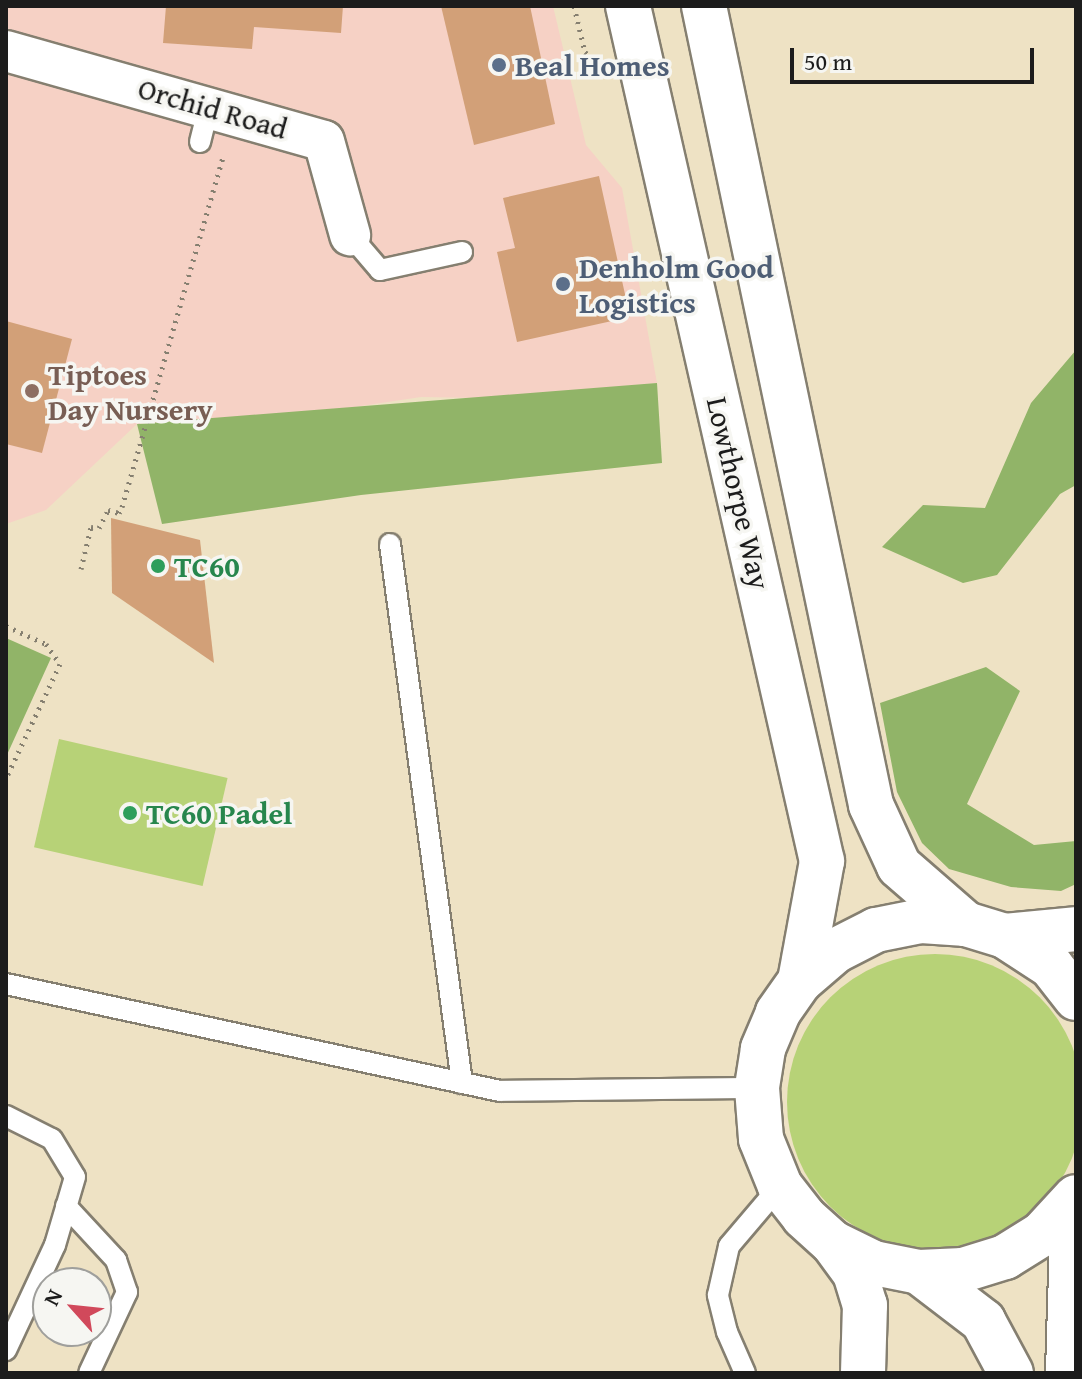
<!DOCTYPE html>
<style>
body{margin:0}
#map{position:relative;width:1082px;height:1379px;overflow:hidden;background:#eee2c4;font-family:"Gentium Book Plus",serif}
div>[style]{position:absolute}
.built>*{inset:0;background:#f6d1c5}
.green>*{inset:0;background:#b7d277;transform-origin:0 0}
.round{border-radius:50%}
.forest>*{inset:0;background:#91b468}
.building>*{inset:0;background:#d2a078}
.path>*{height:5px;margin-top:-2.5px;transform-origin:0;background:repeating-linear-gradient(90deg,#857f70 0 2px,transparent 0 8px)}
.roads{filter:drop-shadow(2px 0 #857f70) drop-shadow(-2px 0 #857f70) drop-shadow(0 2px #857f70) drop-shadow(0 -2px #857f70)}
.lane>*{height:20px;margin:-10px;padding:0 10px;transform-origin:10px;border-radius:10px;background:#fff}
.street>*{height:40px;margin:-20px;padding:0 20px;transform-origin:20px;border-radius:20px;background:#fff}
.secondary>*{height:44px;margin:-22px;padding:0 22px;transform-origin:22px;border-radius:22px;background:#fff}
.highway>*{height:44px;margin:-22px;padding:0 22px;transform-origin:22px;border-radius:22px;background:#fff}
.dots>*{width:22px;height:22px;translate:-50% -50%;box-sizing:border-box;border:4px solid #f6f6f2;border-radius:50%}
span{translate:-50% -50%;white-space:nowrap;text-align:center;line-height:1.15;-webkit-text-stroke:7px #f6f6f2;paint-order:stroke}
.service-label{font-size:30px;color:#4e5e75;font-weight:700}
.left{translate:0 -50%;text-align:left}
.street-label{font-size:30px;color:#1c1c1c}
.education-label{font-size:30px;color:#785e54;font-weight:700}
.leisure-label{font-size:30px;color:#27864d;font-weight:700}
.frame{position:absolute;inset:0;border:8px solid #1c1c1c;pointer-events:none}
.north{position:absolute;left:32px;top:1267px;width:80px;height:80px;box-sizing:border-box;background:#f6f6f2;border:2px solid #9f9f9c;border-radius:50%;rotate:297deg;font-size:22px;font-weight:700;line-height:32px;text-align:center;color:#1c1c1c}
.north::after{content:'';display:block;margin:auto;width:28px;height:36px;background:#d1495b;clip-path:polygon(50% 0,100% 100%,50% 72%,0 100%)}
.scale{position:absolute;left:790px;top:48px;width:244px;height:36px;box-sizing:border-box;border:4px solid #1c1c1c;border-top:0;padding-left:10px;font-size:24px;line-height:28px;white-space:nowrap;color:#1c1c1c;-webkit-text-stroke:6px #f6f6f2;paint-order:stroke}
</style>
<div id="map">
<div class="built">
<div style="clip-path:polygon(6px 6px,553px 6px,586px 145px,622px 188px,657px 383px,483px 398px,421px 397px,281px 418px,137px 424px,46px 510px,6px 524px)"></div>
</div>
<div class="green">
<div style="left:59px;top:739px;width:173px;height:111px;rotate:13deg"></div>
<div class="round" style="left:787px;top:954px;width:296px;height:296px"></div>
</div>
<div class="forest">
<div style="clip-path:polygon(1076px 350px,1076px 485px,1060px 494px,997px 575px,963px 583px,882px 547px,923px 505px,985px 508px,1031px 403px)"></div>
<div style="clip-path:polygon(657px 383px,662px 463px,361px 495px,162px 524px,137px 424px)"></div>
<div style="clip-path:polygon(6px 638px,51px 658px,6px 757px)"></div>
<div style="clip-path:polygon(986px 667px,1020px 691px,967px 804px,1034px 845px,1076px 841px,1076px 884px,1061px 891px,1011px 887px,949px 869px,922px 843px,897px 792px,880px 703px)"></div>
</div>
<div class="building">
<div style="clip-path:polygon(166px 6px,343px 6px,341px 33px,254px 27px,252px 49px,163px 43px)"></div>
<div style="clip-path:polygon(441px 6px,530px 6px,555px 124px,474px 145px)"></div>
<div style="clip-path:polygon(599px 176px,630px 317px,517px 342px,497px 252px,515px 248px,503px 198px)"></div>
<div style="clip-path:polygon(6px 321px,72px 339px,42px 453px,6px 444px)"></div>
<div style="clip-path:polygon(111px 518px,200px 540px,214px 663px,112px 593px)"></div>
</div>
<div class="path">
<div style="left:574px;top:6px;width:47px;rotate:76.6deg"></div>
<div style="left:585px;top:52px;width:23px;rotate:41deg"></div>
<div style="left:81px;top:569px;width:43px;rotate:-76.6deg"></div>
<div style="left:91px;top:527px;width:8px;rotate:7deg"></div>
<div style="left:99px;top:528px;width:20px;rotate:-63deg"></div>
<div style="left:108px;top:510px;width:11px;rotate:15deg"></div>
<div style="left:119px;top:513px;width:7px;rotate:-63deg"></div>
<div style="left:122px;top:507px;width:364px;rotate:-73.9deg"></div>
<div style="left:6px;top:626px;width:44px;rotate:24.2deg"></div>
<div style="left:46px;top:644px;width:24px;rotate:55deg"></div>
<div style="left:60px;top:664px;width:126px;rotate:115.3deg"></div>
</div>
<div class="roads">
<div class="lane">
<div style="left:200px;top:142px;width:37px;rotate:-76deg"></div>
<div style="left:350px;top:235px;width:46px;rotate:49.4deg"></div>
<div style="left:380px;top:270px;width:84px;rotate:-12.4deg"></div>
<div style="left:390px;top:544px;width:544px;rotate:82.39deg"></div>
<div style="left:6px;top:984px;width:505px;rotate:12.22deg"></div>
<div style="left:500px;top:1091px;width:257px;rotate:-0.7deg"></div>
<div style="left:6px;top:1116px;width:51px;rotate:26.6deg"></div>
<div style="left:52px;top:1139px;width:44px;rotate:58.8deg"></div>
<div style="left:75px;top:1177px;width:71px;rotate:106.4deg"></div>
<div style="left:55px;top:1245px;width:116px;rotate:115deg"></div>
<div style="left:66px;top:1206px;width:74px;rotate:47.2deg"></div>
<div style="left:116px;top:1260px;width:34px;rotate:71deg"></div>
<div style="left:127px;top:1292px;width:89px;rotate:115.1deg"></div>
<div style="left:745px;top:1373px;width:45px;rotate:-113.7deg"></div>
<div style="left:727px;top:1332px;width:38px;rotate:-104deg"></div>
<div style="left:718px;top:1295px;width:50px;rotate:-77.3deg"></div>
<div style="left:729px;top:1246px;width:79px;rotate:-49.6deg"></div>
</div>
<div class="street">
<div style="left:6px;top:51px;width:330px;rotate:15.8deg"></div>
<div style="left:324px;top:141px;width:98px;rotate:74.5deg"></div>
</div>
<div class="secondary">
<div style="left:1005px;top:936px;width:71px;rotate:-5.6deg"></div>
</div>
<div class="highway">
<div style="left:628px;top:6px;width:877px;rotate:77.22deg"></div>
<div style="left:822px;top:861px;width:122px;rotate:100.4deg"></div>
<div style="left:704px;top:6px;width:816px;rotate:78.19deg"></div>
<div style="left:871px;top:805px;width:67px;rotate:65.3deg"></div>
<div style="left:899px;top:866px;width:89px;rotate:40.9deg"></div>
<div style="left:1076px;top:998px;width:41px;rotate:-128deg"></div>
<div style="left:1051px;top:966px;width:55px;rotate:-146.9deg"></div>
<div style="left:1005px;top:936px;width:41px;rotate:-162.9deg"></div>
<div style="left:966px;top:924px;width:45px;rotate:-176.2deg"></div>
<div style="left:921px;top:921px;width:46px;rotate:168.7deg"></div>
<div style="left:876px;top:930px;width:46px;rotate:152.9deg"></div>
<div style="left:835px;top:951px;width:46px;rotate:139.4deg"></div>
<div style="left:800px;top:981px;width:39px;rotate:125deg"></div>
<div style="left:778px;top:1013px;width:39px;rotate:113deg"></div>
<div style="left:763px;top:1049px;width:39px;rotate:99deg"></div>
<div style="left:757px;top:1088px;width:51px;rotate:85.5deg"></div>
<div style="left:761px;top:1139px;width:51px;rotate:68deg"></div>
<div style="left:780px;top:1186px;width:39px;rotate:52deg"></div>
<div style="left:804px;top:1217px;width:39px;rotate:42deg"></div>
<div style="left:833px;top:1243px;width:46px;rotate:26deg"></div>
<div style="left:874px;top:1263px;width:46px;rotate:11.3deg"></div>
<div style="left:919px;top:1272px;width:44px;rotate:-2.6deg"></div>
<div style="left:963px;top:1270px;width:44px;rotate:-17.2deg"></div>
<div style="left:1005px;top:1257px;width:44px;rotate:-31.9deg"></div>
<div style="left:1042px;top:1234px;width:50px;rotate:-47.4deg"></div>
<div style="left:833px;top:1243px;width:37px;rotate:54deg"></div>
<div style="left:855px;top:1273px;width:34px;rotate:73deg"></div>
<div style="left:865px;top:1305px;width:68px;rotate:91.7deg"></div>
<div style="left:919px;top:1272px;width:81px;rotate:37.4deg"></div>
<div style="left:983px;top:1321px;width:59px;rotate:61.7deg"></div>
<div style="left:1068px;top:1373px;width:171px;rotate:-88.3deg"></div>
</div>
</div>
<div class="dots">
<div style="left:499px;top:65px;background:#5c6f8a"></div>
<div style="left:563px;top:284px;background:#5c6f8a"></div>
<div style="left:32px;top:391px;background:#8d6e63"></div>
<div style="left:158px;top:566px;background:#2e9e5b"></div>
<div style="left:130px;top:813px;background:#2e9e5b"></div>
</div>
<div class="service-label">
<span class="left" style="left:515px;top:65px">Beal Homes</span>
<span class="left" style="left:579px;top:284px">Denholm Good<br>Logistics</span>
</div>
<div class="street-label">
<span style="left:213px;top:108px;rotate:16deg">Orchid Road</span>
<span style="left:739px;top:493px;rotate:77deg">Lowthorpe Way</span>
</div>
<div class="education-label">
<span class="left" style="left:48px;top:391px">Tiptoes<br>Day Nursery</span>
</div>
<div class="leisure-label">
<span class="left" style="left:174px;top:566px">TC60</span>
<span class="left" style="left:146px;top:813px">TC60 Padel</span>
</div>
<div class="frame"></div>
<div class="north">N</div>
<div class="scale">50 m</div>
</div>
